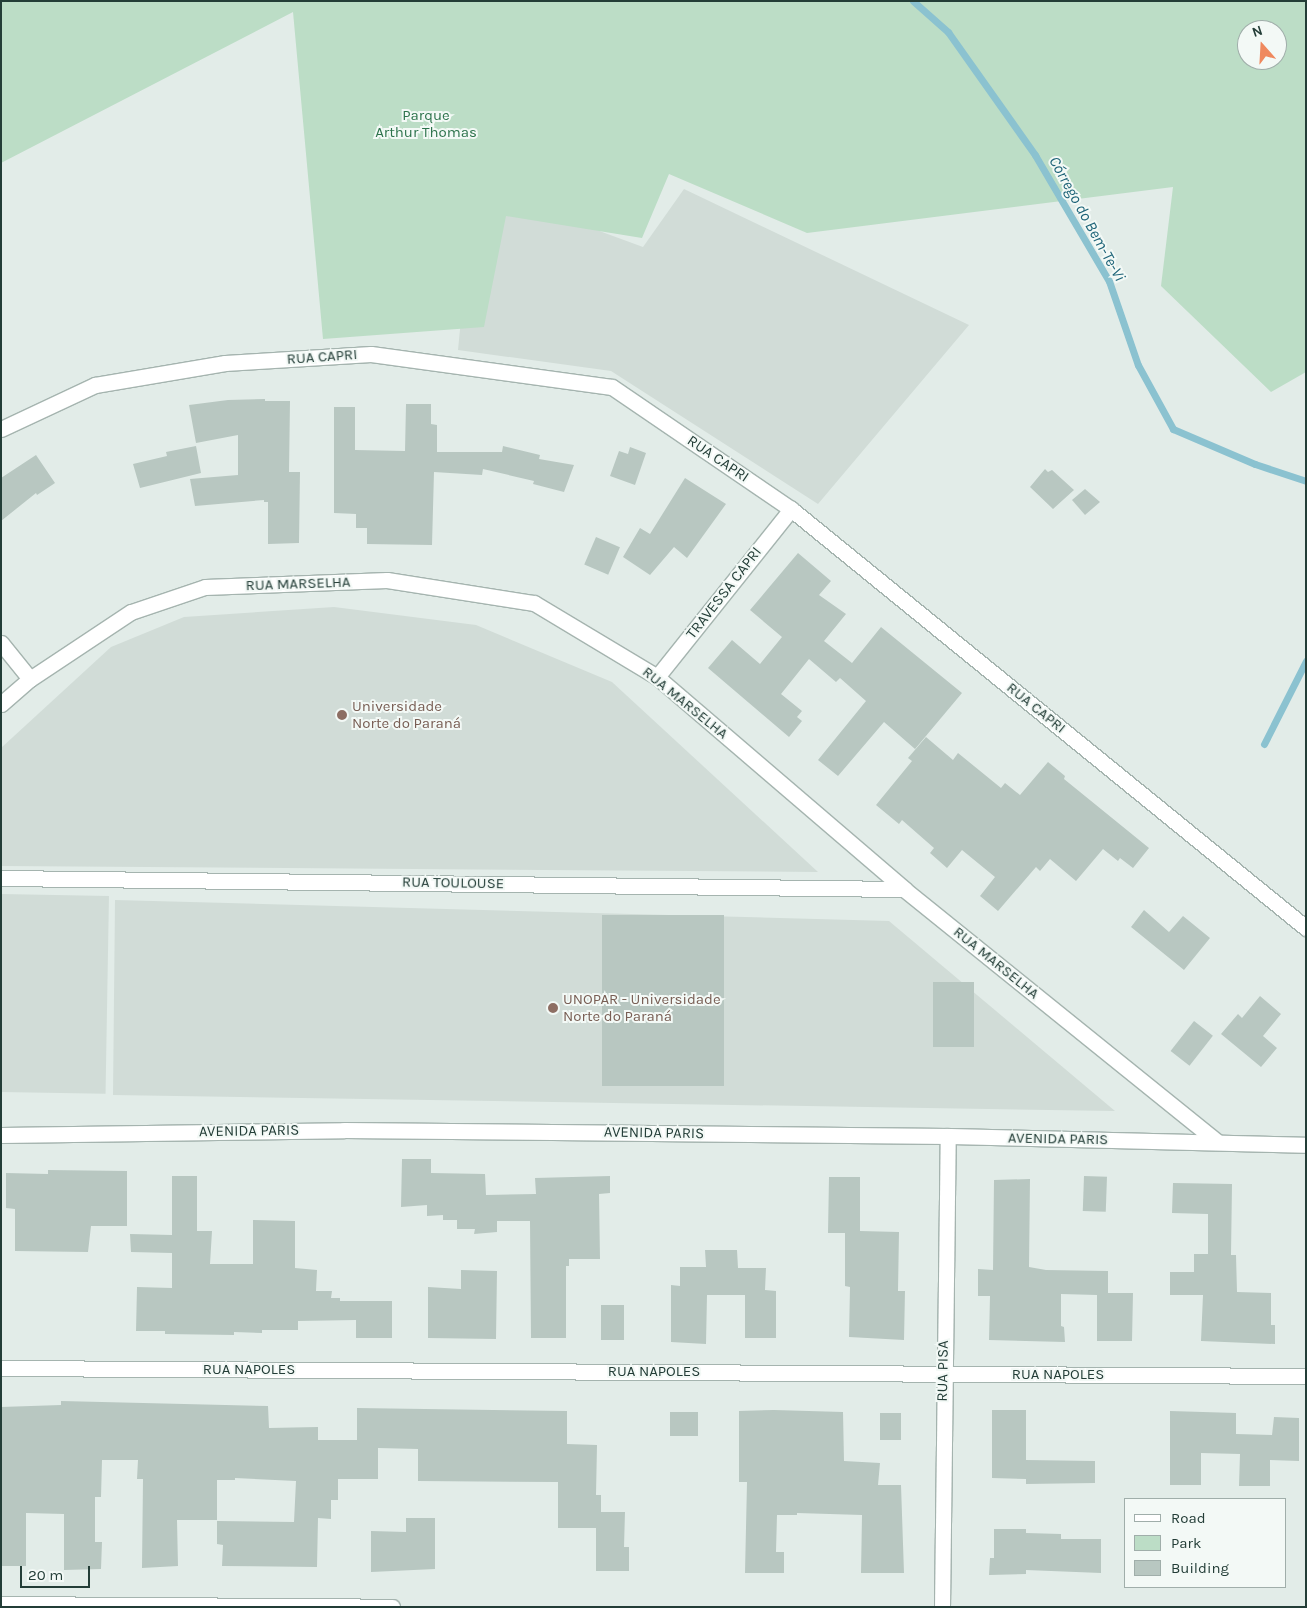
<!DOCTYPE html>
<meta charset="utf-8">
<style>
body{margin:0}
#map{position:relative;width:1307px;height:1608px;overflow:hidden;background:#e2ece8;font-family:Karla,sans-serif}
div>[style]{position:absolute}
.built>*{inset:0;background:#d1dcd7;transform-origin:0 0}
.green>*{inset:0;background:#bcddc6}
.stream>*{height:7px;margin:-3.5px;padding:0 3.5px;transform-origin:3.5px;border-radius:3.5px;background:#8bc2d0}
.building>*{inset:0;background:#b8c7c1;transform-origin:0 0}
.roads{filter:drop-shadow(1px 0 #a5b4af) drop-shadow(-1px 0 #a5b4af) drop-shadow(0 1px #a5b4af) drop-shadow(0 -1px #a5b4af)}
.minor>*{height:15px;margin:-7.5px;padding:0 7.5px;transform-origin:7.5px;border-radius:7.5px;background:#fff}
.dots>*{width:14px;height:14px;translate:-50% -50%;box-sizing:border-box;border:2px solid #f3f9f6;border-radius:50%}
span{translate:-50% -50%;white-space:nowrap;text-align:center;line-height:1.15;-webkit-text-stroke:4px #f3f9f6;paint-order:stroke}
.park-label{font-size:15px;color:#2d734c}
.street-label{font-size:15px;color:#233d37}
.education-label{font-size:15px;color:#785e54}
.left{translate:0 -50%;text-align:left}
.water-label{font-size:16px;color:#1e6478;font-style:italic}
.frame{position:absolute;inset:0;border:2px solid #233d37;pointer-events:none}
.legend{position:absolute;left:1124px;top:1498px;width:162px;height:90px;box-sizing:border-box;background:#f3f9f6;border:1px solid #a0aeaa;margin:0;padding:6px 9px;list-style:none;font-size:15px;color:#233d37}
.legend li{display:flex;align-items:center;gap:10px;height:25px}
.legend b{width:25px;border:1px solid #a0aeaa}
.north{position:absolute;left:1237px;top:20px;width:50px;height:50px;box-sizing:border-box;background:#f3f9f6;border:1px solid #a0aeaa;border-radius:50%;rotate:341deg;font-size:14px;font-weight:700;line-height:20px;text-align:center;color:#233d37}
.north::after{content:'';display:block;margin:auto;width:18px;height:22px;background:#ef895e;clip-path:polygon(50% 0,100% 100%,50% 72%,0 100%)}
.scale{position:absolute;left:20px;top:1566px;width:70px;height:22px;box-sizing:border-box;border:2px solid #233d37;border-top:0;padding-left:6px;font-size:15px;line-height:18px;white-space:nowrap;color:#233d37;-webkit-text-stroke:4px #f3f9f6;paint-order:stroke}
</style>
<div id="map">
<div class="built">
<div style="clip-path:polygon(474px 185px,643px 247px,684px 189px,969px 325px,818px 504px,611px 371px,458px 350px)"></div>
<div style="clip-path:polygon(334px 607px,476px 625px,612px 682px,818px 872px,1px 866px,1px 748px,111px 647px,184px 617px)"></div>
<div style="left:1px;top:894px;width:108px;height:198px;rotate:1deg"></div>
<div style="clip-path:polygon(115px 900px,889px 921px,1115px 1111px,113px 1095px)"></div>
</div>
<div class="green">
<div style="clip-path:polygon(evenodd,1px 1px,1306px 1px,1306px 372px,1271px 392px,1161px 286px,1173px 187px,807px 233px,669px 174px,642px 238px,506px 216px,484px 327px,323px 339px,293px 12px,1px 163px,1px 1px,1247px 30px,1277px 30px,1277px 60px,1247px 60px,1247px 30px)"></div>
</div>
<div class="stream">
<div style="left:913px;top:1px;width:47px;rotate:41.5deg"></div>
<div style="left:948px;top:32px;width:151px;rotate:54.7deg"></div>
<div style="left:1035px;top:155px;width:146px;rotate:59.6deg"></div>
<div style="left:1109px;top:281px;width:89px;rotate:71deg"></div>
<div style="left:1138px;top:365px;width:73px;rotate:61.3deg"></div>
<div style="left:1173px;top:429px;width:89px;rotate:23.1deg"></div>
<div style="left:1255px;top:464px;width:54px;rotate:18.4deg"></div>
<div style="left:1264px;top:744px;width:93px;rotate:-63.2deg"></div>
</div>
<div class="building">
<div style="clip-path:polygon(265px 399px,265px 401px,290px 401px,289px 472px,300px 472px,299px 543px,268px 544px,268px 502px,264px 502px,264px 500px,195px 506px,190px 479px,238px 475px,238px 435px,196px 443px,189px 405px,228px 400px)"></div>
<div style="clip-path:polygon(406px 404px,431px 404px,431px 424px,437px 425px,437px 452px,502px 452px,503px 446px,540px 455px,539px 459px,574px 465px,564px 492px,533px 484px,534px 481px,483px 469px,482px 475px,434px 472px,432px 545px,367px 544px,367px 528px,356px 528px,356px 514px,334px 513px,334px 407px,355px 407px,355px 450px,405px 451px)"></div>
<div style="clip-path:polygon(196px 446px,201px 473px,140px 488px,133px 464px,167px 456px,166px 452px)"></div>
<div style="clip-path:polygon(630px 447px,646px 453px,635px 485px,610px 476px,619px 451px,628px 454px)"></div>
<div style="clip-path:polygon(36px 455px,55px 483px,37px 495px,36px 493px,1px 521px,1px 478px)"></div>
<div style="clip-path:polygon(1045px 469px,1048px 472px,1052px 470px,1074px 490px,1053px 509px,1030px 487px)"></div>
<div style="clip-path:polygon(685px 478px,726px 504px,687px 558px,674px 547px,650px 575px,623px 557px,640px 528px,650px 534px)"></div>
<div style="clip-path:polygon(1085px 489px,1100px 502px,1085px 515px,1072px 500px)"></div>
<div style="left:596px;top:537px;width:26px;height:30px;rotate:23deg"></div>
<div style="clip-path:polygon(798px 553px,831px 581px,819px 595px,846px 614px,824px 641px,852px 663px,881px 627px,962px 693px,915px 749px,884px 722px,838px 776px,818px 760px,866px 701px,840px 678px,836px 682px,809px 659px,781px 694px,802px 711px,797px 717px,802px 721px,789px 737px,708px 668px,732px 640px,760px 664px,782px 637px,750px 610px)"></div>
<div style="clip-path:polygon(926px 737px,953px 760px,958px 753px,1001px 788px,1005px 783px,1020px 795px,1048px 762px,1065px 776px,1064px 779px,1149px 848px,1133px 868px,1120px 858px,1118px 861px,1103px 849px,1076px 881px,1050px 859px,1040px 871px,1036px 867px,998px 911px,980px 896px,995px 877px,962px 850px,947px 868px,930px 853px,934px 848px,902px 820px,899px 824px,876px 805px,912px 761px,908px 758px)"></div>
<div style="clip-path:polygon(1144px 910px,1169px 932px,1183px 916px,1210px 938px,1184px 970px,1131px 927px)"></div>
<div style="left:602px;top:915px;width:122px;height:171px"></div>
<div style="left:933px;top:982px;width:41px;height:65px"></div>
<div style="clip-path:polygon(1260px 996px,1281px 1014px,1263px 1036px,1277px 1048px,1261px 1067px,1221px 1034px,1238px 1014px,1242px 1018px)"></div>
<div style="left:1194px;top:1021px;width:24px;height:38px;rotate:38deg"></div>
<div style="clip-path:polygon(402px 1159px,431px 1159px,431px 1173px,485px 1174px,486px 1195px,536px 1194px,535px 1178px,610px 1176px,610px 1193px,599px 1194px,600px 1259px,569px 1259px,569px 1266px,566px 1266px,566px 1338px,531px 1338px,530px 1221px,497px 1221px,497px 1232px,474px 1234px,475px 1229px,457px 1229px,457px 1220px,443px 1220px,443px 1215px,427px 1216px,427px 1205px,401px 1207px)"></div>
<div style="clip-path:polygon(48px 1170px,127px 1171px,127px 1226px,91px 1226px,88px 1252px,15px 1251px,15px 1209px,6px 1208px,6px 1173px,48px 1174px)"></div>
<div style="clip-path:polygon(172px 1176px,197px 1176px,197px 1231px,212px 1231px,210px 1264px,253px 1264px,253px 1220px,295px 1221px,295px 1268px,317px 1270px,316px 1291px,332px 1291px,331px 1298px,340px 1298px,340px 1301px,392px 1301px,392px 1338px,356px 1338px,356px 1320px,298px 1321px,298px 1330px,262px 1330px,262px 1333px,234px 1332px,234px 1335px,165px 1334px,165px 1331px,136px 1331px,137px 1287px,172px 1288px,172px 1253px,131px 1252px,130px 1234px,172px 1235px)"></div>
<div style="left:1084px;top:1176px;width:23px;height:35px;rotate:2deg"></div>
<div style="clip-path:polygon(829px 1177px,860px 1177px,860px 1231px,899px 1232px,898px 1291px,905px 1291px,904px 1340px,849px 1337px,850px 1287px,845px 1286px,845px 1233px,828px 1233px)"></div>
<div style="clip-path:polygon(1030px 1179px,1029px 1267px,1046px 1270px,1108px 1271px,1108px 1293px,1133px 1293px,1132px 1341px,1097px 1341px,1097px 1295px,1061px 1294px,1061px 1326px,1064px 1327px,1065px 1342px,989px 1340px,990px 1296px,978px 1296px,978px 1269px,993px 1270px,994px 1180px)"></div>
<div style="clip-path:polygon(1173px 1183px,1232px 1184px,1231px 1255px,1236px 1255px,1237px 1292px,1271px 1293px,1271px 1325px,1275px 1325px,1275px 1344px,1201px 1341px,1203px 1295px,1170px 1295px,1170px 1272px,1194px 1272px,1194px 1254px,1208px 1254px,1208px 1214px,1172px 1213px)"></div>
<div style="clip-path:polygon(705px 1250px,737px 1250px,738px 1268px,766px 1268px,765px 1290px,776px 1291px,776px 1338px,745px 1338px,745px 1295px,707px 1295px,706px 1344px,671px 1342px,671px 1285px,680px 1286px,680px 1267px,706px 1267px)"></div>
<div style="clip-path:polygon(461px 1270px,497px 1271px,496px 1339px,428px 1338px,428px 1287px,461px 1289px)"></div>
<div style="left:601px;top:1305px;width:23px;height:35px"></div>
<div style="clip-path:polygon(61px 1401px,268px 1406px,269px 1428px,318px 1427px,318px 1440px,357px 1440px,357px 1408px,567px 1411px,567px 1444px,597px 1445px,596px 1495px,601px 1495px,601px 1512px,625px 1512px,624px 1547px,629px 1547px,629px 1571px,596px 1571px,596px 1528px,558px 1528px,558px 1482px,418px 1481px,418px 1449px,378px 1448px,378px 1479px,338px 1479px,338px 1500px,331px 1500px,331px 1519px,318px 1518px,317px 1567px,222px 1566px,223px 1545px,217px 1544px,217px 1521px,294px 1522px,296px 1481px,235px 1478px,235px 1480px,217px 1480px,217px 1520px,177px 1520px,178px 1566px,142px 1568px,143px 1479px,137px 1479px,138px 1460px,102px 1460px,101px 1497px,95px 1497px,95px 1542px,102px 1542px,101px 1569px,64px 1570px,64px 1514px,26px 1513px,26px 1566px,1px 1566px,1px 1407px,61px 1405px)"></div>
<div style="clip-path:polygon(774px 1410px,843px 1412px,844px 1461px,880px 1463px,878px 1485px,901px 1485px,904px 1573px,861px 1573px,862px 1515px,797px 1513px,797px 1515px,777px 1515px,776px 1552px,784px 1552px,784px 1573px,745px 1573px,747px 1482px,739px 1482px,739px 1411px)"></div>
<div style="clip-path:polygon(992px 1410px,1026px 1410px,1026px 1460px,1095px 1461px,1095px 1483px,1026px 1484px,1026px 1479px,992px 1478px)"></div>
<div style="clip-path:polygon(1170px 1411px,1236px 1413px,1236px 1434px,1272px 1435px,1274px 1417px,1299px 1418px,1299px 1461px,1270px 1460px,1270px 1486px,1239px 1486px,1240px 1454px,1201px 1453px,1201px 1485px,1170px 1485px)"></div>
<div style="left:670px;top:1412px;width:28px;height:24px"></div>
<div style="left:880px;top:1413px;width:21px;height:27px"></div>
<div style="clip-path:polygon(406px 1518px,435px 1518px,435px 1569px,371px 1572px,371px 1531px,406px 1532px)"></div>
<div style="clip-path:polygon(994px 1529px,1026px 1529px,1026px 1533px,1061px 1534px,1061px 1539px,1101px 1539px,1101px 1573px,1026px 1570px,1026px 1574px,989px 1575px,990px 1558px,994px 1558px)"></div>
</div>
<div class="roads">
<div class="minor">
<div style="left:1px;top:429px;width:104px;rotate:-25.1deg"></div>
<div style="left:95px;top:385px;width:132px;rotate:-9.6deg"></div>
<div style="left:225px;top:363px;width:146px;rotate:-3.5deg"></div>
<div style="left:371px;top:354px;width:243px;rotate:7.8deg"></div>
<div style="left:612px;top:387px;width:217px;rotate:34.3deg"></div>
<div style="left:791px;top:509px;width:664px;rotate:39.13deg"></div>
<div style="left:1px;top:643px;width:46px;rotate:51.1deg"></div>
<div style="left:657px;top:677px;width:215px;rotate:-51.4deg"></div>
<div style="left:1px;top:704px;width:38px;rotate:-41deg"></div>
<div style="left:30px;top:679px;width:121px;rotate:-33.6deg"></div>
<div style="left:131px;top:612px;width:78px;rotate:-18.7deg"></div>
<div style="left:205px;top:587px;width:182px;rotate:-2.2deg"></div>
<div style="left:387px;top:580px;width:149px;rotate:8.9deg"></div>
<div style="left:534px;top:603px;width:144px;rotate:31deg"></div>
<div style="left:657px;top:677px;width:326px;rotate:40.6deg"></div>
<div style="left:904px;top:889px;width:402px;rotate:38.9deg"></div>
<div style="left:1px;top:878px;width:903px;rotate:0.7deg"></div>
<div style="left:1px;top:1135px;width:343px;rotate:-0.8deg"></div>
<div style="left:344px;top:1130px;width:604px;rotate:0.57deg"></div>
<div style="left:948px;top:1136px;width:358px;rotate:1.4deg"></div>
<div style="left:1px;top:1368px;width:1305px;rotate:0.35deg"></div>
<div style="left:1px;top:1604px;width:391px;rotate:0.4deg"></div>
<div style="left:942px;top:1607px;width:471px;rotate:-89.3deg"></div>
</div>
</div>
<div class="dots">
<div style="left:342px;top:715px;background:#8d6e63"></div>
<div style="left:553px;top:1008px;background:#8d6e63"></div>
</div>
<div class="park-label">
<span style="left:426px;top:124px">Parque<br>Arthur Thomas</span>
</div>
<div class="street-label">
<span style="left:322px;top:357px;rotate:-4deg">RUA CAPRI</span>
<span style="left:718px;top:459px;rotate:34deg">RUA CAPRI</span>
<span style="left:298px;top:584px;rotate:-2deg">RUA MARSELHA</span>
<span style="left:724px;top:593px;rotate:-52deg">TRAVESSA CAPRI</span>
<span style="left:685px;top:703px;rotate:39deg">RUA MARSELHA</span>
<span style="left:1036px;top:708px;rotate:39deg">RUA CAPRI</span>
<span style="left:453px;top:883px;rotate:1deg">RUA TOULOUSE</span>
<span style="left:996px;top:963px;rotate:39deg">RUA MARSELHA</span>
<span style="left:249px;top:1131px;rotate:-1deg">AVENIDA PARIS</span>
<span style="left:654px;top:1133px;rotate:1deg">AVENIDA PARIS</span>
<span style="left:1058px;top:1139px;rotate:1deg">AVENIDA PARIS</span>
<span style="left:249px;top:1370px">RUA NAPOLES</span>
<span style="left:943px;top:1371px;rotate:-89deg">RUA PISA</span>
<span style="left:654px;top:1372px">RUA NAPOLES</span>
<span style="left:1058px;top:1375px">RUA NAPOLES</span>
</div>
<div class="education-label">
<span class="left" style="left:352px;top:715px">Universidade<br>Norte do Paraná</span>
<span class="left" style="left:563px;top:1008px">UNOPAR - Universidade<br>Norte do Paraná</span>
</div>
<div class="water-label">
<span style="left:1087px;top:219px;rotate:61deg">Córrego do Bem-Te-Vi</span>
</div>
<div class="frame"></div>
<ul class="legend">
<li><b style="height:6px;background:#fff"></b>Road</li>
<li><b style="height:14px;background:#bcddc6"></b>Park</li>
<li><b style="height:14px;background:#b8c7c1"></b>Building</li>
</ul>
<div class="north">N</div>
<div class="scale">20 m</div>
</div>
